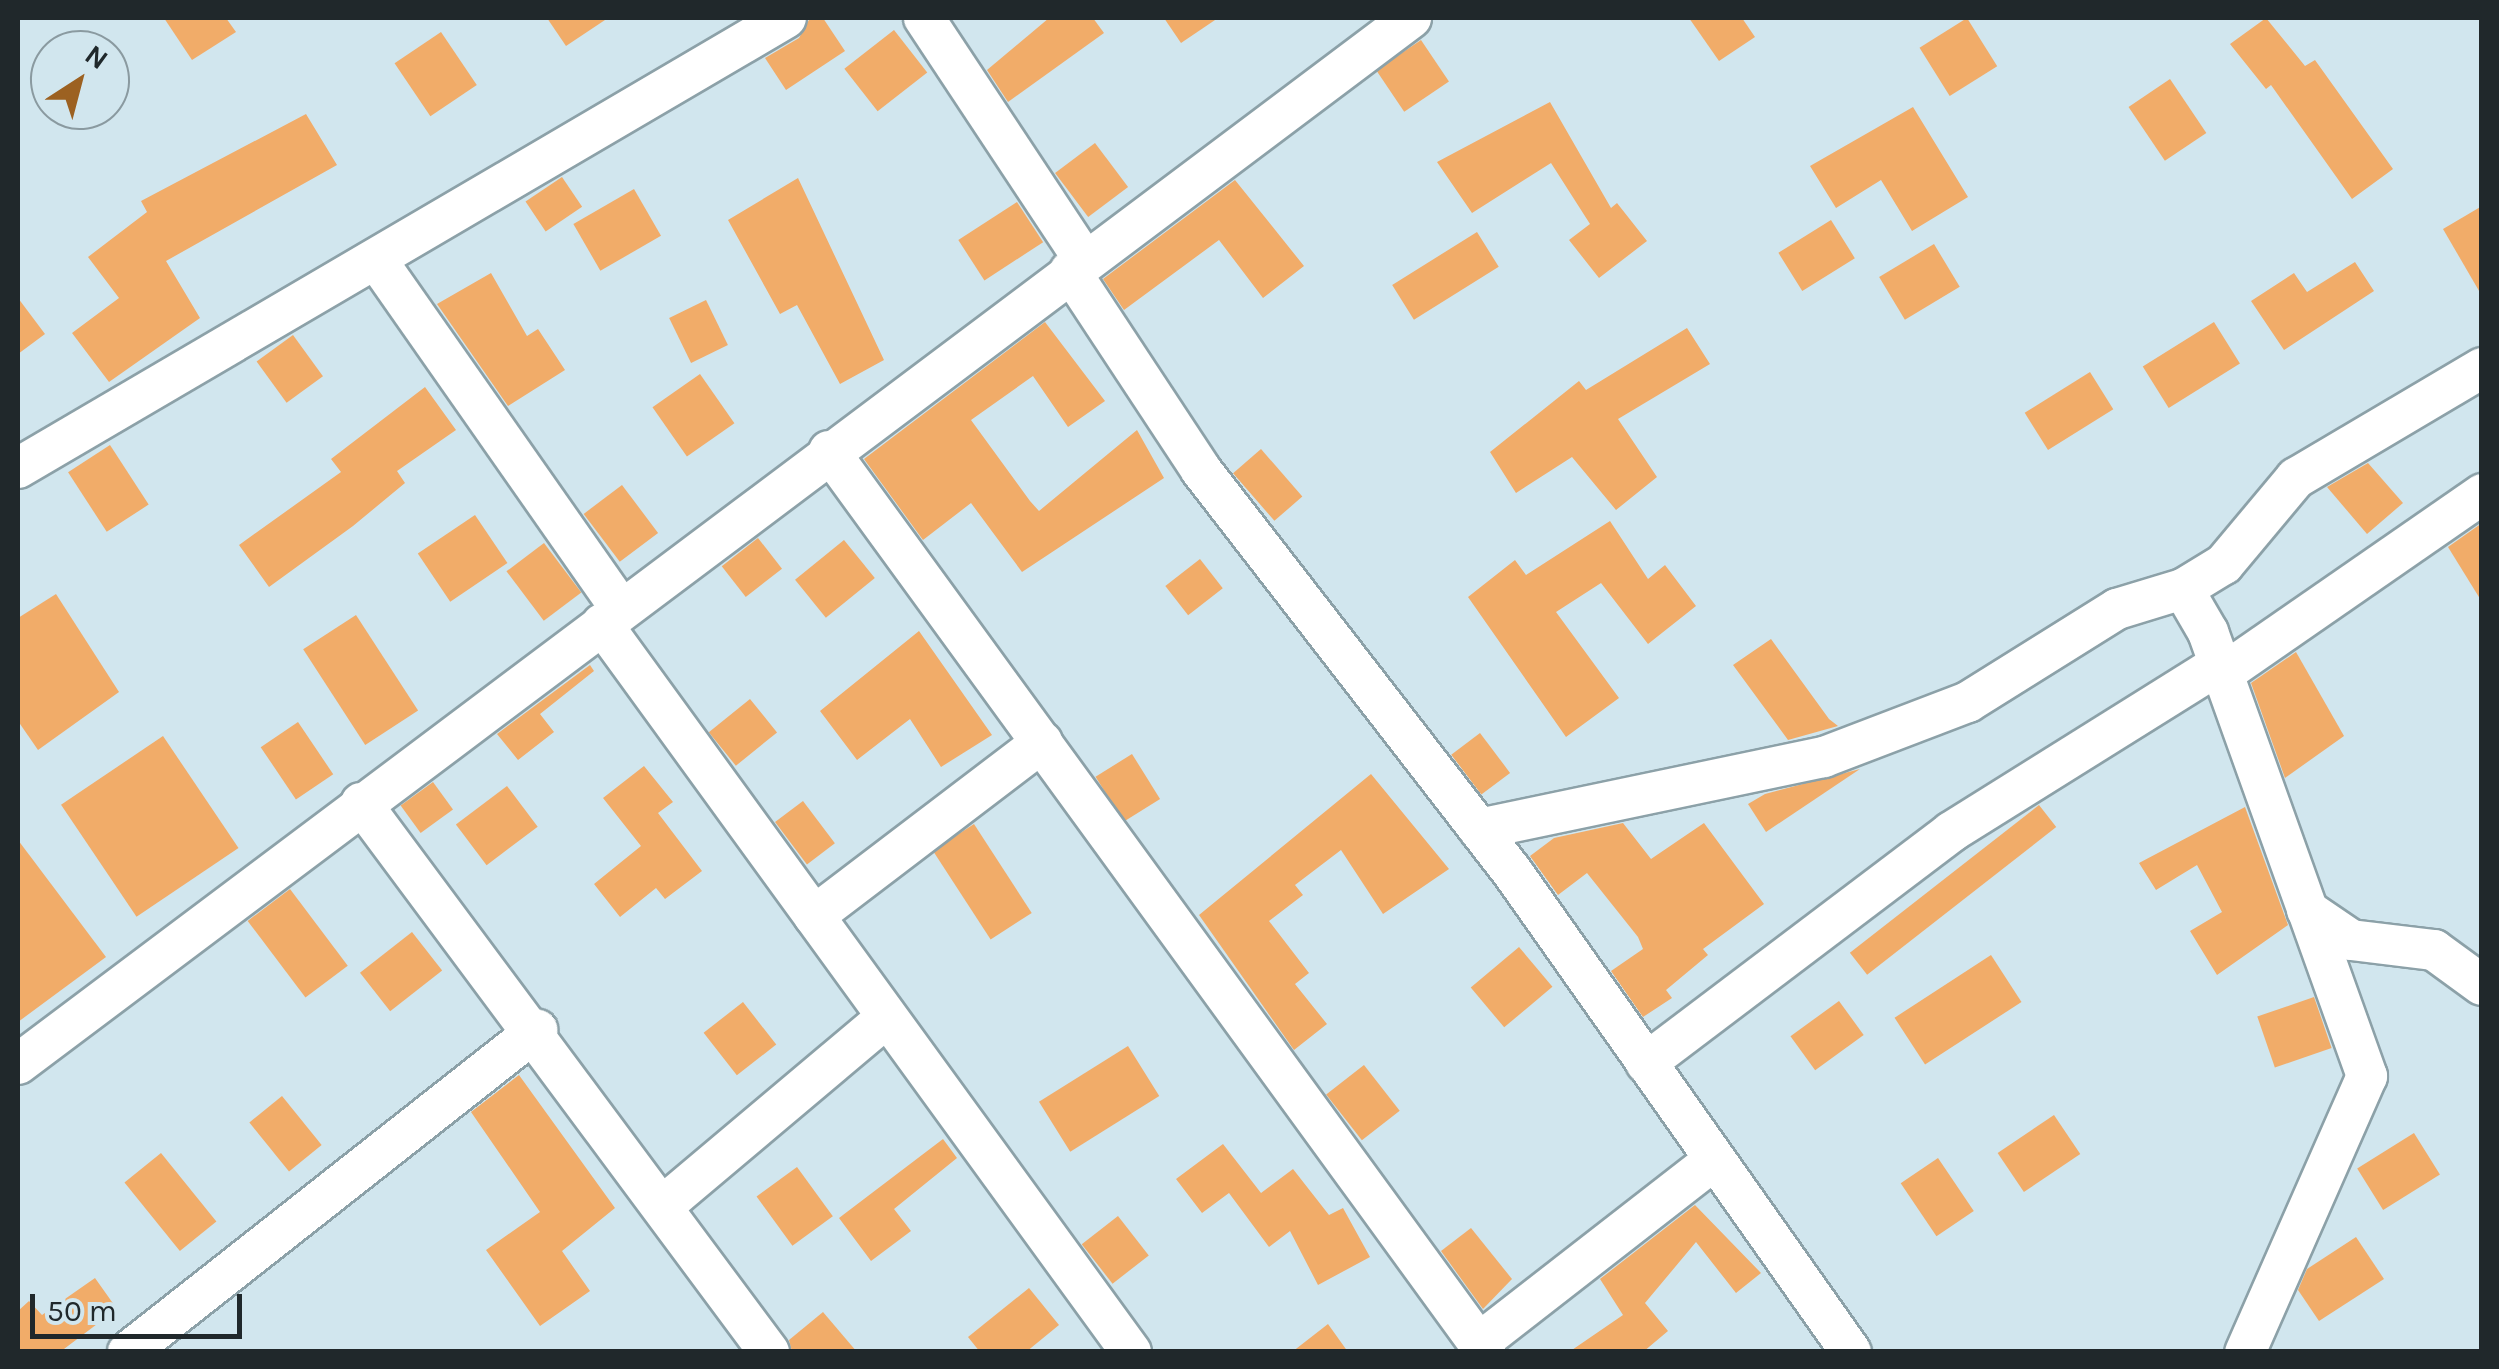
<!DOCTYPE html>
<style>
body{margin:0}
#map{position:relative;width:2499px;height:1369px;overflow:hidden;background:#d1e6ee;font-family:Karla,sans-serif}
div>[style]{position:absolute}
.building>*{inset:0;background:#f1ac69;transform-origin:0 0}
.roads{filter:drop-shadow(2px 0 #8ca1a8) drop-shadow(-2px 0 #8ca1a8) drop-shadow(0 2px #8ca1a8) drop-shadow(0 -2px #8ca1a8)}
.minor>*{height:40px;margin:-20px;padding:0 20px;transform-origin:20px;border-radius:20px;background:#fff}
span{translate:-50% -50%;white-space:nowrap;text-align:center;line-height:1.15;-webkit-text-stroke:9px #d1e6ee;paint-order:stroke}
.frame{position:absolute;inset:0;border:20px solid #20282b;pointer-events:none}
.north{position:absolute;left:30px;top:30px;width:100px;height:100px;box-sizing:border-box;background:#d1e6ee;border:2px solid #8a9aa0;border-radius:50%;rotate:36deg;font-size:28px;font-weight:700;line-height:40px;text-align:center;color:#20282b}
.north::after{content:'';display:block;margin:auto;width:35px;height:45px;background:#9c6121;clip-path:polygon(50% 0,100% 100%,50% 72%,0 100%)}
.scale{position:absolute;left:30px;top:1294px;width:212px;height:45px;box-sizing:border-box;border:5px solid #20282b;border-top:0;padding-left:12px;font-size:30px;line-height:35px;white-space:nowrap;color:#20282b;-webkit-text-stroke:8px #d1e6ee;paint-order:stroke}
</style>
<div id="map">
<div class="building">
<div style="clip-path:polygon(164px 18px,226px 18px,236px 32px,192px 60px)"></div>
<div style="clip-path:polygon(547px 18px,608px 18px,566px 46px)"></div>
<div style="clip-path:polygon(810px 18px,823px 18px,845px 51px,786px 90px,765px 58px,799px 38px)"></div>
<div style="clip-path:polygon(1049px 18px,1093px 18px,1104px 33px,1008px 102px,987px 70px)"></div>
<div style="clip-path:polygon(1164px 18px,1218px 18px,1181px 43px)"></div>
<div style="clip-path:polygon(1689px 18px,1742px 18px,1755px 37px,1719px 61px)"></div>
<div style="left:1967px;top:18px;width:57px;height:56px;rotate:58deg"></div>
<div style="clip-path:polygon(2266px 18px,2305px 66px,2315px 60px,2393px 169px,2352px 199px,2271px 85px,2266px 89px,2230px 44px)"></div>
<div style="left:894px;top:30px;width:54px;height:63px;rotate:52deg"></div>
<div style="left:441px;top:32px;width:64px;height:56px;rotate:56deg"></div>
<div style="left:1421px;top:40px;width:50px;height:54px;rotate:56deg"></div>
<div style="left:2170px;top:79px;width:65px;height:50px;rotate:56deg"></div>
<div style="clip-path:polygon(1550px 102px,1611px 208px,1617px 203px,1647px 241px,1599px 278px,1569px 240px,1590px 224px,1551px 163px,1472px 213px,1437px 162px)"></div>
<div style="clip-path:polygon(1913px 107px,1968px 197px,1912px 231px,1881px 180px,1836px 208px,1810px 166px)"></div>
<div style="clip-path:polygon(306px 114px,337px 165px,166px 261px,200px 318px,109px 382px,72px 333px,119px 298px,88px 257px,147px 212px,141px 201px)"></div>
<div style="left:1095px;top:143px;width:55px;height:50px;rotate:53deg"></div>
<div style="left:562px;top:177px;width:36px;height:44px;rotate:56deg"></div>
<div style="clip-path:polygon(798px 178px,884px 360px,840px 384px,797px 305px,780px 314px,728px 220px)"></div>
<div style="clip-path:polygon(1235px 180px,1304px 266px,1263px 298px,1219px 240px,1124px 310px,1103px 279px)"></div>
<div style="left:634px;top:189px;width:54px;height:70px;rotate:60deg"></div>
<div style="left:1017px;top:202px;width:48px;height:70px;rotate:57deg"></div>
<div style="clip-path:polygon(2482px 206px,2482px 296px,2443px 229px)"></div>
<div style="left:1831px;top:220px;width:45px;height:62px;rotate:58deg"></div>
<div style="left:1477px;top:232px;width:41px;height:100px;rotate:58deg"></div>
<div style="left:1934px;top:244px;width:50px;height:64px;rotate:59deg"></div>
<div style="clip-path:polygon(2355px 262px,2374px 291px,2284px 350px,2251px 301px,2294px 273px,2307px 292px)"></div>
<div style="clip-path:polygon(491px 273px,527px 336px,538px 329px,565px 370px,508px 406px,437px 304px)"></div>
<div style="clip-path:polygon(18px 298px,45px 334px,18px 354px)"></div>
<div style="left:706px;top:300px;width:50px;height:41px;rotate:64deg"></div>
<div style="clip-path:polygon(1045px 322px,1105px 401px,1068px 427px,1033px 376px,971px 420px,1030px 501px,1039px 511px,1137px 430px,1164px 478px,1022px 572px,971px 503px,923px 540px,864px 459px)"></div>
<div style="left:2214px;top:322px;width:49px;height:84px;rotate:58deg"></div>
<div style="clip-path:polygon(1687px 328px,1710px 364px,1618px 419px,1657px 477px,1616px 510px,1572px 457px,1516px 493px,1490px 452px,1579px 381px,1586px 390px)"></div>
<div style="left:293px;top:335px;width:51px;height:45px;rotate:54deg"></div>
<div style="left:2090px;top:372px;width:44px;height:77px;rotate:58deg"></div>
<div style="left:700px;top:374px;width:60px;height:58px;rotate:55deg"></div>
<div style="clip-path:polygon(425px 387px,456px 430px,397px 471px,405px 483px,353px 526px,269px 587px,239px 545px,341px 472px,331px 459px)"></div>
<div style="left:110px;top:445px;width:71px;height:50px;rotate:57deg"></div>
<div style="left:1261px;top:449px;width:63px;height:37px;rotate:49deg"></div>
<div style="clip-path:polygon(2368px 463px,2403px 503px,2367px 534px,2327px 487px)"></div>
<div style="left:622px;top:485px;width:60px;height:48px;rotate:53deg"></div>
<div style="left:475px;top:515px;width:58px;height:69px;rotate:56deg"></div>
<div style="clip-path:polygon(1610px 521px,1648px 579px,1665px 565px,1696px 606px,1648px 644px,1601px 583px,1556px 612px,1619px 698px,1566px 737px,1468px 597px,1515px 560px,1526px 575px)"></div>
<div style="clip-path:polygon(2482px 523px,2482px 602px,2448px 547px)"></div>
<div style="left:758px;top:538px;width:39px;height:46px;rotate:52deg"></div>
<div style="left:844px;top:540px;width:49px;height:63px;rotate:51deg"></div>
<div style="left:544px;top:543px;width:62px;height:47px;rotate:53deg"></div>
<div style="left:1200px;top:559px;width:37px;height:44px;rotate:52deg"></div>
<div style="clip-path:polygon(56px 594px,119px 692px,38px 750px,18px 721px,18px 618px)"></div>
<div style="left:356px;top:615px;width:114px;height:63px;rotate:57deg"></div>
<div style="clip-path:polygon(919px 631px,992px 735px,941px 767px,910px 719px,857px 760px,820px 711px)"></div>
<div style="clip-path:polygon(1771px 639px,1829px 719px,1838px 726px,1788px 740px,1733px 665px)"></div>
<div style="clip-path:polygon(2296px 652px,2344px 736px,2285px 778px,2251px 683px)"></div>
<div style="clip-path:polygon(590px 665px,594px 671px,540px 714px,554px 732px,518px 760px,497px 734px)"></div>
<div style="left:750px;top:699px;width:43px;height:53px;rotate:51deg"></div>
<div style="left:298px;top:722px;width:63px;height:45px;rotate:56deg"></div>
<div style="left:1480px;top:733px;width:50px;height:36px;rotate:53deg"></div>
<div style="left:163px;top:736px;width:135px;height:123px;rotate:56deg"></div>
<div style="left:1132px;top:754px;width:53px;height:43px;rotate:58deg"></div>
<div style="clip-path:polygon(644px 766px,673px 802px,658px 813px,702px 871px,665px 899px,656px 888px,620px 917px,594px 884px,641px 846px,603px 798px)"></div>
<div style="clip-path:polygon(1860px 769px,1766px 832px,1748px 804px,1765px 794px)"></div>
<div style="clip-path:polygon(1371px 774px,1449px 869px,1383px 914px,1341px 850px,1295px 885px,1303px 895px,1269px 921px,1309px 973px,1295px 984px,1327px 1024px,1294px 1050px,1199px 915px)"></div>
<div style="left:433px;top:782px;width:34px;height:40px;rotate:54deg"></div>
<div style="left:507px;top:786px;width:51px;height:64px;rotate:53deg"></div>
<div style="left:803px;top:801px;width:53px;height:35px;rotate:53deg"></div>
<div style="left:2039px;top:805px;width:28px;height:240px;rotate:52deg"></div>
<div style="clip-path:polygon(2245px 807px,2288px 925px,2217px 975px,2190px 931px,2222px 912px,2197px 865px,2156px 890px,2139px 863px)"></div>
<div style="clip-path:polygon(1623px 823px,1651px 859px,1704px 823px,1764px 904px,1703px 949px,1708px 955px,1666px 990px,1672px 998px,1643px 1017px,1611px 971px,1643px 949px,1638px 937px,1587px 873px,1558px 895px,1530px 856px,1554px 838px)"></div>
<div style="left:974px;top:824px;width:106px;height:49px;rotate:57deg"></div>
<div style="clip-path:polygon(18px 840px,106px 957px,18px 1022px)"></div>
<div style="left:290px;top:889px;width:96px;height:53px;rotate:53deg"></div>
<div style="left:412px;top:932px;width:49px;height:66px;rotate:52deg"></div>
<div style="left:1519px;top:947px;width:52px;height:63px;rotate:50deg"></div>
<div style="left:1991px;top:955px;width:56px;height:115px;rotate:57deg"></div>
<div style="left:2314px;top:997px;width:54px;height:60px;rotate:71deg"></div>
<div style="left:1839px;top:1001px;width:42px;height:60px;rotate:54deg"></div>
<div style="left:743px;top:1002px;width:54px;height:50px;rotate:52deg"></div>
<div style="left:1128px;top:1046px;width:59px;height:105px;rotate:58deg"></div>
<div style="left:1364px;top:1065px;width:58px;height:48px;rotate:52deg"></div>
<div style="clip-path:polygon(519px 1075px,615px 1208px,562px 1251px,590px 1291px,540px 1326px,486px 1250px,540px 1212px,471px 1112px)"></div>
<div style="left:282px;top:1096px;width:63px;height:42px;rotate:51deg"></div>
<div style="left:2054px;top:1115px;width:47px;height:68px;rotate:56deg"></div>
<div style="left:2414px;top:1133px;width:49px;height:67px;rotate:58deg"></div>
<div style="clip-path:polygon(943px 1139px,957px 1158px,894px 1209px,911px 1231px,871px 1261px,839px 1218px)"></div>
<div style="clip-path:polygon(1223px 1144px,1261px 1193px,1293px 1169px,1329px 1215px,1343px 1208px,1370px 1257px,1318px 1285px,1290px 1231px,1269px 1247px,1229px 1193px,1202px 1213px,1176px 1179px)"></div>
<div style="left:161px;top:1153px;width:88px;height:47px;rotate:51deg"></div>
<div style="left:1938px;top:1158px;width:64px;height:45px;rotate:56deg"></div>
<div style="left:797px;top:1167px;width:61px;height:50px;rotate:54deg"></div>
<div style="clip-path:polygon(1695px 1205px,1761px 1273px,1736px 1293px,1696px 1242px,1645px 1303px,1668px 1331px,1643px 1352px,1569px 1352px,1623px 1315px,1600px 1279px)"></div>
<div style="left:1118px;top:1216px;width:50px;height:46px;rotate:52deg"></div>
<div style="clip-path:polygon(1471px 1228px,1512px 1279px,1483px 1309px,1441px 1251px)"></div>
<div style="clip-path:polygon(2356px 1237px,2384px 1279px,2319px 1321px,2298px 1290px,2307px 1269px)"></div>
<div style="clip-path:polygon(95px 1278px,117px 1309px,60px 1352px,18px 1352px,18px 1311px,29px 1301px,42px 1315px)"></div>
<div style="clip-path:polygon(1029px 1288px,1059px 1325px,1026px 1352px,980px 1352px,968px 1337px)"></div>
<div style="clip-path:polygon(823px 1312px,857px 1352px,792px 1352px,789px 1340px)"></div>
<div style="clip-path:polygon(1328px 1324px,1348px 1352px,1292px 1352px)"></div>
</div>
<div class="roads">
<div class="minor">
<div style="left:924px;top:18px;width:290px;rotate:56.5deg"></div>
<div style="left:378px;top:262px;width:424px;rotate:55deg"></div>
<div style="left:1070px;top:271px;width:238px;rotate:56.6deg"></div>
<div style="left:1201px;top:470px;width:510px;rotate:52.25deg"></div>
<div style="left:1513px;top:873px;width:586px;rotate:54.79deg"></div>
<div style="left:829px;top:451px;width:1115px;rotate:53.94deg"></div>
<div style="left:18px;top:468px;width:890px;rotate:-30.37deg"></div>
<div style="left:2183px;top:589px;width:50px;rotate:59.8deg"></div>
<div style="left:2208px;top:632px;width:472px;rotate:70.3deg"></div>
<div style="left:2367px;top:1076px;width:302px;rotate:113.8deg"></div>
<div style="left:602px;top:624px;width:900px;rotate:54deg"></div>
<div style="left:2221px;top:675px;width:318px;rotate:-34.7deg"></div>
<div style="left:361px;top:803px;width:684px;rotate:53.38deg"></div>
<div style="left:1479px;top:829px;width:352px;rotate:-11.8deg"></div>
<div style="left:1824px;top:757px;width:154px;rotate:-20.9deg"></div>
<div style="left:1968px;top:702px;width:176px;rotate:-32deg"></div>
<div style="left:2117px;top:609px;width:69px;rotate:-16.9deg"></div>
<div style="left:2183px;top:589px;width:48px;rotate:-31.4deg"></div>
<div style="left:2224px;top:564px;width:112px;rotate:-50.1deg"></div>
<div style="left:2296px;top:478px;width:216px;rotate:-30.6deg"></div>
<div style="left:2307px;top:910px;width:53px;rotate:34.3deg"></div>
<div style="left:2351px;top:940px;width:84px;rotate:6.9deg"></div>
<div style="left:2434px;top:950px;width:59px;rotate:36.1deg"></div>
<div style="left:814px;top:916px;width:287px;rotate:-37.3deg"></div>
<div style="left:1646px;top:1063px;width:383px;rotate:-37.1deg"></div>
<div style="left:1951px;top:832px;width:314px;rotate:-32deg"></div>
<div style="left:18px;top:1064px;width:1742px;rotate:-36.9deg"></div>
<div style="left:664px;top:1205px;width:290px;rotate:-40.1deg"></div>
<div style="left:1479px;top:1343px;width:298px;rotate:-37.9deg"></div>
<div style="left:128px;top:1352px;width:521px;rotate:-38.21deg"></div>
</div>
</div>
<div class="frame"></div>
<div class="north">N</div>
<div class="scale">50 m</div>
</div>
